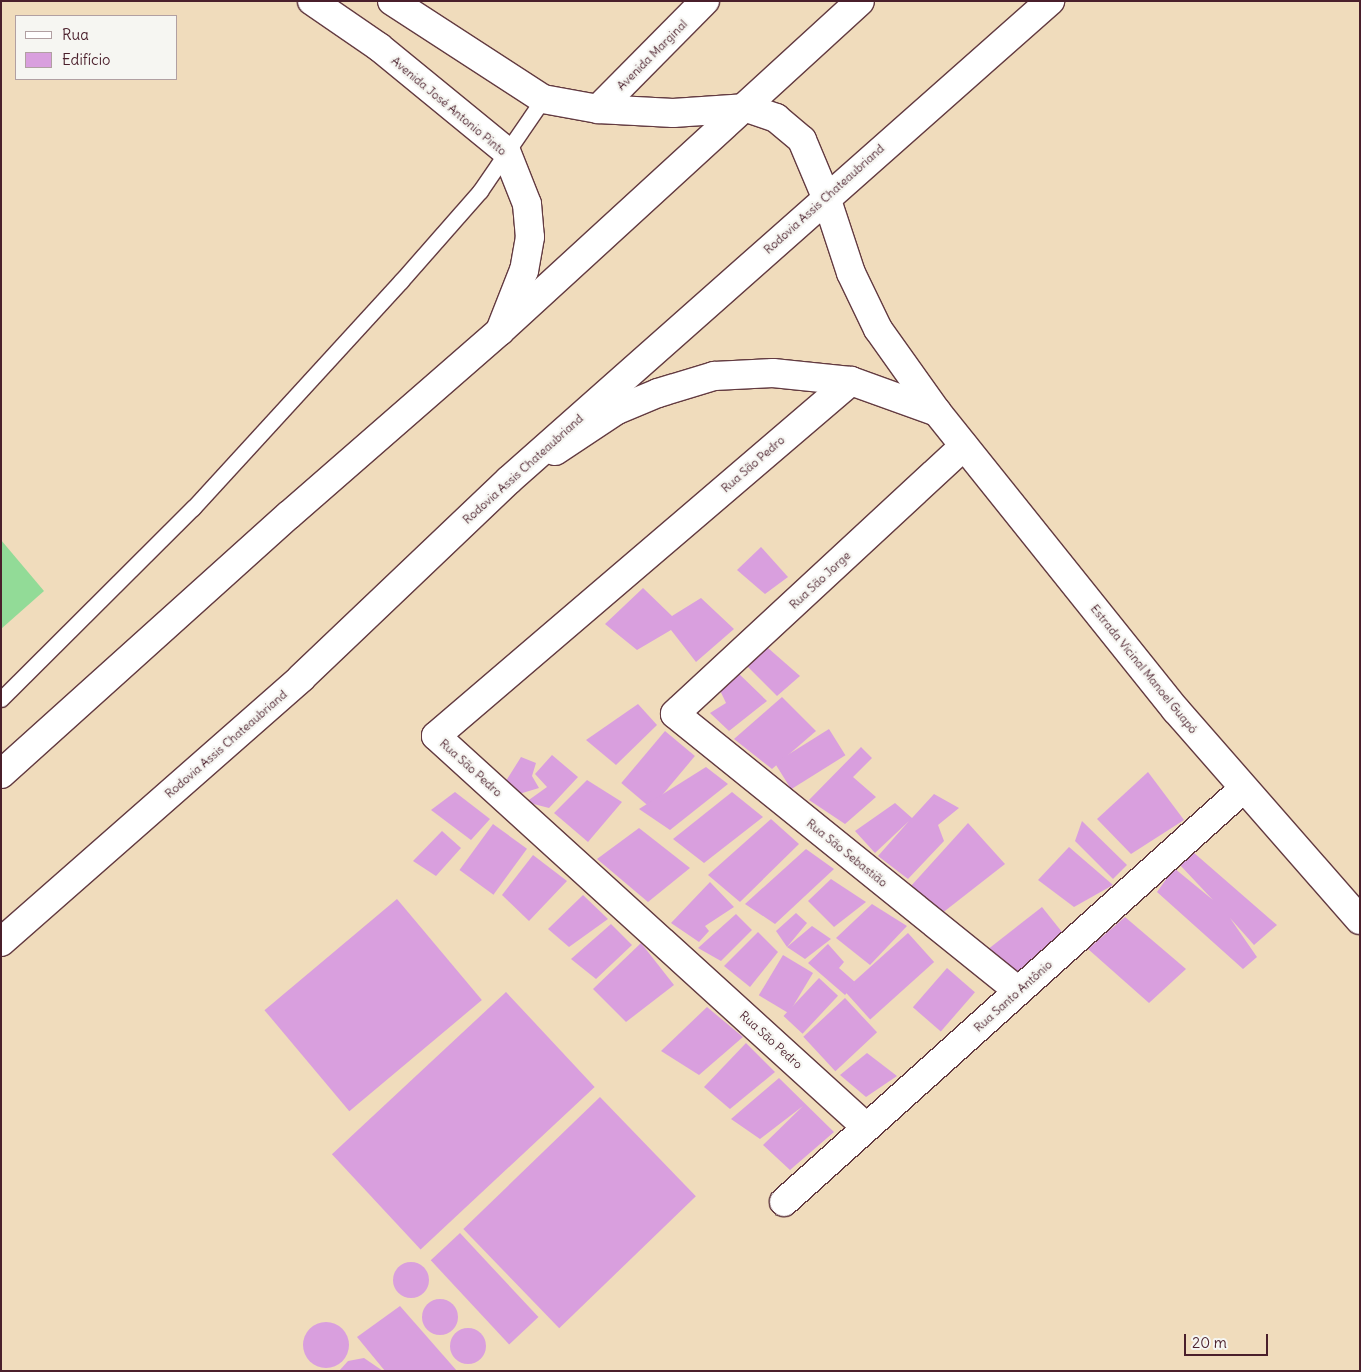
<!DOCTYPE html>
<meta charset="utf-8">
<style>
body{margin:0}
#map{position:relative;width:1361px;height:1372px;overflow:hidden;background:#f0dcbc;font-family:Delius,sans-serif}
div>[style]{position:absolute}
.green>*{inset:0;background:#92db97}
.building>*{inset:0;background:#d99fde;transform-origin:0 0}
.round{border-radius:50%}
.roads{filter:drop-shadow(1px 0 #633b41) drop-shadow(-1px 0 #633b41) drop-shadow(0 1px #633b41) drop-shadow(0 -1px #633b41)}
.lane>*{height:15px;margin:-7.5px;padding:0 7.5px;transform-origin:7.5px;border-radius:7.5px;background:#fff}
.street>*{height:28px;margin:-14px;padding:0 14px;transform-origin:14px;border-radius:14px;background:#fff}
.secondary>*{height:28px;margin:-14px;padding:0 14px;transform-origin:14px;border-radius:14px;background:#fff}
.highway>*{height:28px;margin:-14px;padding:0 14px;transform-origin:14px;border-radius:14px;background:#fff}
span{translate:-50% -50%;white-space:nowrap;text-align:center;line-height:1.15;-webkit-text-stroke:4.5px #f6f6f2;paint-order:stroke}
.street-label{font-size:12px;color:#4a1f2b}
.frame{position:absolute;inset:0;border:2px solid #4a1f2b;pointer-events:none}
.legend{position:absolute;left:15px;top:15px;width:162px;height:65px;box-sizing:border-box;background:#f6f6f2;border:1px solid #b1a0a2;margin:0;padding:6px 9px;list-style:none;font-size:15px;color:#4a1f2b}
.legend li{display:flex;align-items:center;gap:10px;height:25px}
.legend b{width:25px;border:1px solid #b1a0a2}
.scale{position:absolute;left:1184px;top:1334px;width:84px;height:22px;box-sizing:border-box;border:2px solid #4a1f2b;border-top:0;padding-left:6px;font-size:15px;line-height:18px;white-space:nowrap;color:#4a1f2b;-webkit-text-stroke:4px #f6f6f2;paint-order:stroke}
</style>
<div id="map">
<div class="green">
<div style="clip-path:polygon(1px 540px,44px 591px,1px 629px)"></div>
</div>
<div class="building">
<div style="clip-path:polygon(761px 547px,788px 577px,765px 594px,737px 570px)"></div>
<div style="clip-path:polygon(643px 588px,672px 616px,701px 598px,734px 629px,696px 662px,671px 630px,637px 650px,605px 624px)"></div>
<div style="clip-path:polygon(768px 648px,800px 676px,777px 696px,747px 666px)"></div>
<div style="clip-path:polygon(736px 671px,767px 701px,729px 731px,710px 713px,726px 703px,717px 684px)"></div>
<div style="clip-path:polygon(782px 697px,816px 731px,772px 769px,734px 739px)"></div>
<div style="clip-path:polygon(638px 704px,657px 725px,616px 765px,586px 740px)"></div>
<div style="left:829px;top:729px;width:31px;height:64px;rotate:58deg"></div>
<div style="left:665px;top:731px;width:39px;height:68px;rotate:40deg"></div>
<div style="clip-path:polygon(861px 747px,872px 758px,853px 777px,876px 797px,845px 824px,809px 800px)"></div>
<div style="clip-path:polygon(552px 755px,578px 777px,549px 808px,526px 802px,547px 787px,535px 774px)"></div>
<div style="clip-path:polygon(521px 757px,536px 763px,532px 776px,539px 788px,519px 794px,506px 781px)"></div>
<div style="clip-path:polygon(706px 767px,728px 784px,670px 830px,639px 809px)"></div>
<div style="clip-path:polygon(1148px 772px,1184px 820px,1131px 854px,1097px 819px)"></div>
<div style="clip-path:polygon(587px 780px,622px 802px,588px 842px,554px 813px)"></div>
<div style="clip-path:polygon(455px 792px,490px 819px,471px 840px,431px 810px)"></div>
<div style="clip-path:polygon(732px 792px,763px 817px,704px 863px,673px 839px)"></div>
<div style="clip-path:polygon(934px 794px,959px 808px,938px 825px,944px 841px,908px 879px,878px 856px,909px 821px,875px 853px,855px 831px,895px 803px,912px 818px)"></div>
<div style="clip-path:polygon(771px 819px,799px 844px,740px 902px,708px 875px)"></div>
<div style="clip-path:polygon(1082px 821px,1127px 865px,1113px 879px,1075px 841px)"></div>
<div style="clip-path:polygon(968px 823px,1005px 864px,941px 914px,911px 886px)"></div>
<div style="left:493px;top:824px;width:42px;height:57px;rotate:36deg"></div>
<div style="clip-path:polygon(639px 828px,690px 868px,648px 902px,597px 859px)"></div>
<div style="clip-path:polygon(442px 831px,461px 848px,436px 876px,413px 861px)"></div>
<div style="clip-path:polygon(1069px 847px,1113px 885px,1074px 907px,1038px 880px)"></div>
<div style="clip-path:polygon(806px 849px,834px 869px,775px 924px,745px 904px)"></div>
<div style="clip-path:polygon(1193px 852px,1277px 925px,1254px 945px,1230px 918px,1257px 957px,1243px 969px,1157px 892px,1174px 868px,1213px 900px,1179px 864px)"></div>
<div style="clip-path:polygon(533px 855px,567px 881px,529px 921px,502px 895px)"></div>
<div style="clip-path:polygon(831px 879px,866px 902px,834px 927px,808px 901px)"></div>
<div style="clip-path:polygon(710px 882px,734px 907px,705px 926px,709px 931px,699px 942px,671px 923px)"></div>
<div style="clip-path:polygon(583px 895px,608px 919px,569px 947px,548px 929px)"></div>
<div style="left:397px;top:899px;width:132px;height:173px;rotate:50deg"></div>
<div style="clip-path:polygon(872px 904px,907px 926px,870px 965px,836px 938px)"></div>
<div style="clip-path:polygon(1042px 907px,1066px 937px,1018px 981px,987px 950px)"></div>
<div style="clip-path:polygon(796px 913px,807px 923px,787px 947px,776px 931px)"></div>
<div style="clip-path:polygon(736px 914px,752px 930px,721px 961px,698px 948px)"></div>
<div style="clip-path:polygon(1125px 917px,1186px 969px,1149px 1003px,1088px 949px)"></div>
<div style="clip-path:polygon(611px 924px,632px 945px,596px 979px,571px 959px)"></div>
<div style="clip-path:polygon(812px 926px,831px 939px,805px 959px,787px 947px)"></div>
<div style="clip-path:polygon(758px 932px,778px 952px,750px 987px,724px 966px)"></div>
<div style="left:908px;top:933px;width:39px;height:86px;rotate:48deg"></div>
<div style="clip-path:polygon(641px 943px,674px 985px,626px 1022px,593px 989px)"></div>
<div style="clip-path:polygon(828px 944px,844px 962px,839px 968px,856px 983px,845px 995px,808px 963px)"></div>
<div style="left:783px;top:955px;width:35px;height:47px;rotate:31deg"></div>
<div style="left:947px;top:968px;width:37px;height:52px;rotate:41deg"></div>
<div style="left:819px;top:978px;width:26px;height:52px;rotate:43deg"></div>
<div style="left:506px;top:992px;width:130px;height:238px;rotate:47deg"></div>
<div style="left:845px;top:998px;width:47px;height:57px;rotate:47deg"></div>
<div style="clip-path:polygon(707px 1007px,743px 1037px,699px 1075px,661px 1051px)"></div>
<div style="clip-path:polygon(746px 1043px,775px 1072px,730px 1109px,704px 1087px)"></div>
<div style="clip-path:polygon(867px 1053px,897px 1076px,866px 1097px,840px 1075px)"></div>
<div style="clip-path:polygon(779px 1078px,834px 1132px,790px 1170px,763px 1145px,803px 1106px,760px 1139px,731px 1119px)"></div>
<div style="left:600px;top:1097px;width:138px;height:190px;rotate:46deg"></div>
<div style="left:460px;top:1233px;width:115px;height:40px;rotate:47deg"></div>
<div class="round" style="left:393px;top:1262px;width:36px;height:36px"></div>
<div class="round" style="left:422px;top:1299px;width:36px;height:36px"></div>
<div style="clip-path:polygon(400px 1306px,457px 1371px,385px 1371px,357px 1337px)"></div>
<div class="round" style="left:303px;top:1322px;width:46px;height:46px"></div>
<div class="round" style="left:450px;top:1328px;width:36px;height:36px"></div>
<div style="clip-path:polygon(364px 1358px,383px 1371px,339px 1371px,348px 1361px)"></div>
</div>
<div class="roads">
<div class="lane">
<div style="left:1px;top:699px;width:271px;rotate:-44.9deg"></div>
<div style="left:193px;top:508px;width:308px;rotate:-47.5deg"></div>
<div style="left:401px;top:281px;width:120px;rotate:-48.7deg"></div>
<div style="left:480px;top:191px;width:112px;rotate:-55.6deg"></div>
</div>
<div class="street">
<div style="left:598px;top:109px;width:152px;rotate:-45.3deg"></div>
<div style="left:851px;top:381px;width:546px;rotate:139.46deg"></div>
<div style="left:436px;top:736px;width:581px;rotate:42.28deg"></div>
<div style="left:964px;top:446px;width:394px;rotate:137.2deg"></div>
<div style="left:675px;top:714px;width:441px;rotate:38.9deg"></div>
<div style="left:784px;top:1202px;width:617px;rotate:-41.98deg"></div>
</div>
<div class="secondary">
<div style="left:312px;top:1px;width:81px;rotate:34.5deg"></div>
<div style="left:379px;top:47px;width:164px;rotate:39.3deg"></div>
<div style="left:506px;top:151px;width:57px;rotate:68.4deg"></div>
<div style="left:527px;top:204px;width:33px;rotate:85deg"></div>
<div style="left:530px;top:237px;width:34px;rotate:100deg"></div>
<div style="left:524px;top:270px;width:66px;rotate:111.5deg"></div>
<div style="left:392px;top:1px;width:180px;rotate:33deg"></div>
<div style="left:543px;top:99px;width:56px;rotate:10.3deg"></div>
<div style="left:598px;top:109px;width:75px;rotate:3.1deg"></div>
<div style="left:673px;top:113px;width:74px;rotate:-3.9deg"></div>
<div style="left:747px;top:108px;width:31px;rotate:19deg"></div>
<div style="left:776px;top:118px;width:34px;rotate:40deg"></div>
<div style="left:802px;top:140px;width:62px;rotate:67.2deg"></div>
<div style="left:826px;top:197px;width:80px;rotate:71.8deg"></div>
<div style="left:851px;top:273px;width:62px;rotate:64.3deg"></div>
<div style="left:878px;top:329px;width:102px;rotate:54.6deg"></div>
<div style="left:937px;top:412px;width:382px;rotate:51.3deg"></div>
<div style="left:1176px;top:710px;width:279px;rotate:48.8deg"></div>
<div style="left:555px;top:451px;width:74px;rotate:-33.5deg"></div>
<div style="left:617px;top:410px;width:44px;rotate:-22.5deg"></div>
<div style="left:658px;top:393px;width:59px;rotate:-16.9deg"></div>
<div style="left:714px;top:376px;width:59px;rotate:-2.9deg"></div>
<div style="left:773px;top:373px;width:78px;rotate:5.9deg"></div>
<div style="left:851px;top:381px;width:91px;rotate:19.8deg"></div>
</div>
<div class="highway">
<div style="left:1px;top:774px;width:387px;rotate:-42deg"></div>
<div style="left:289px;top:515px;width:280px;rotate:-41.1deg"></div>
<div style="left:500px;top:331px;width:488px;rotate:-42.5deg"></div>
<div style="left:1px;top:942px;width:400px;rotate:-41.3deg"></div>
<div style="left:301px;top:678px;width:287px;rotate:-43.6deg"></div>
<div style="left:509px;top:480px;width:723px;rotate:-41.52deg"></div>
</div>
</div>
<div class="street-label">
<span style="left:652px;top:55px;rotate:-45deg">Avenida Marginal</span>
<span style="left:449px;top:106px;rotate:40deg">Avenida José Antonio Pinto</span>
<span style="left:824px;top:199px;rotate:-42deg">Rodovia Assis Chateaubriand</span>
<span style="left:753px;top:464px;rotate:-41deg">Rua São Pedro</span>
<span style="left:523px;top:469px;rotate:-42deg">Rodovia Assis Chateaubriand</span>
<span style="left:820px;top:580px;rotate:-43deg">Rua São Jorge</span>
<span style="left:1144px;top:669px;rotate:51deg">Estrada Vicinal Manoel Guapó</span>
<span style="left:226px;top:744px;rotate:-41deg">Rodovia Assis Chateaubriand</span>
<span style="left:471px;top:768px;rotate:42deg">Rua São Pedro</span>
<span style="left:847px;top:853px;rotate:39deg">Rua São Sebastião</span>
<span style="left:1013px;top:996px;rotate:-42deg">Rua Santo Antônio</span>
<span style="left:771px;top:1040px;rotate:42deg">Rua São Pedro</span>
</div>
<div class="frame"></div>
<ul class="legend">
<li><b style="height:6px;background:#fff"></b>Rua</li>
<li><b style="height:14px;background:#d99fde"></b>Edifício</li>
</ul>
<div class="scale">20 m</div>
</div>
